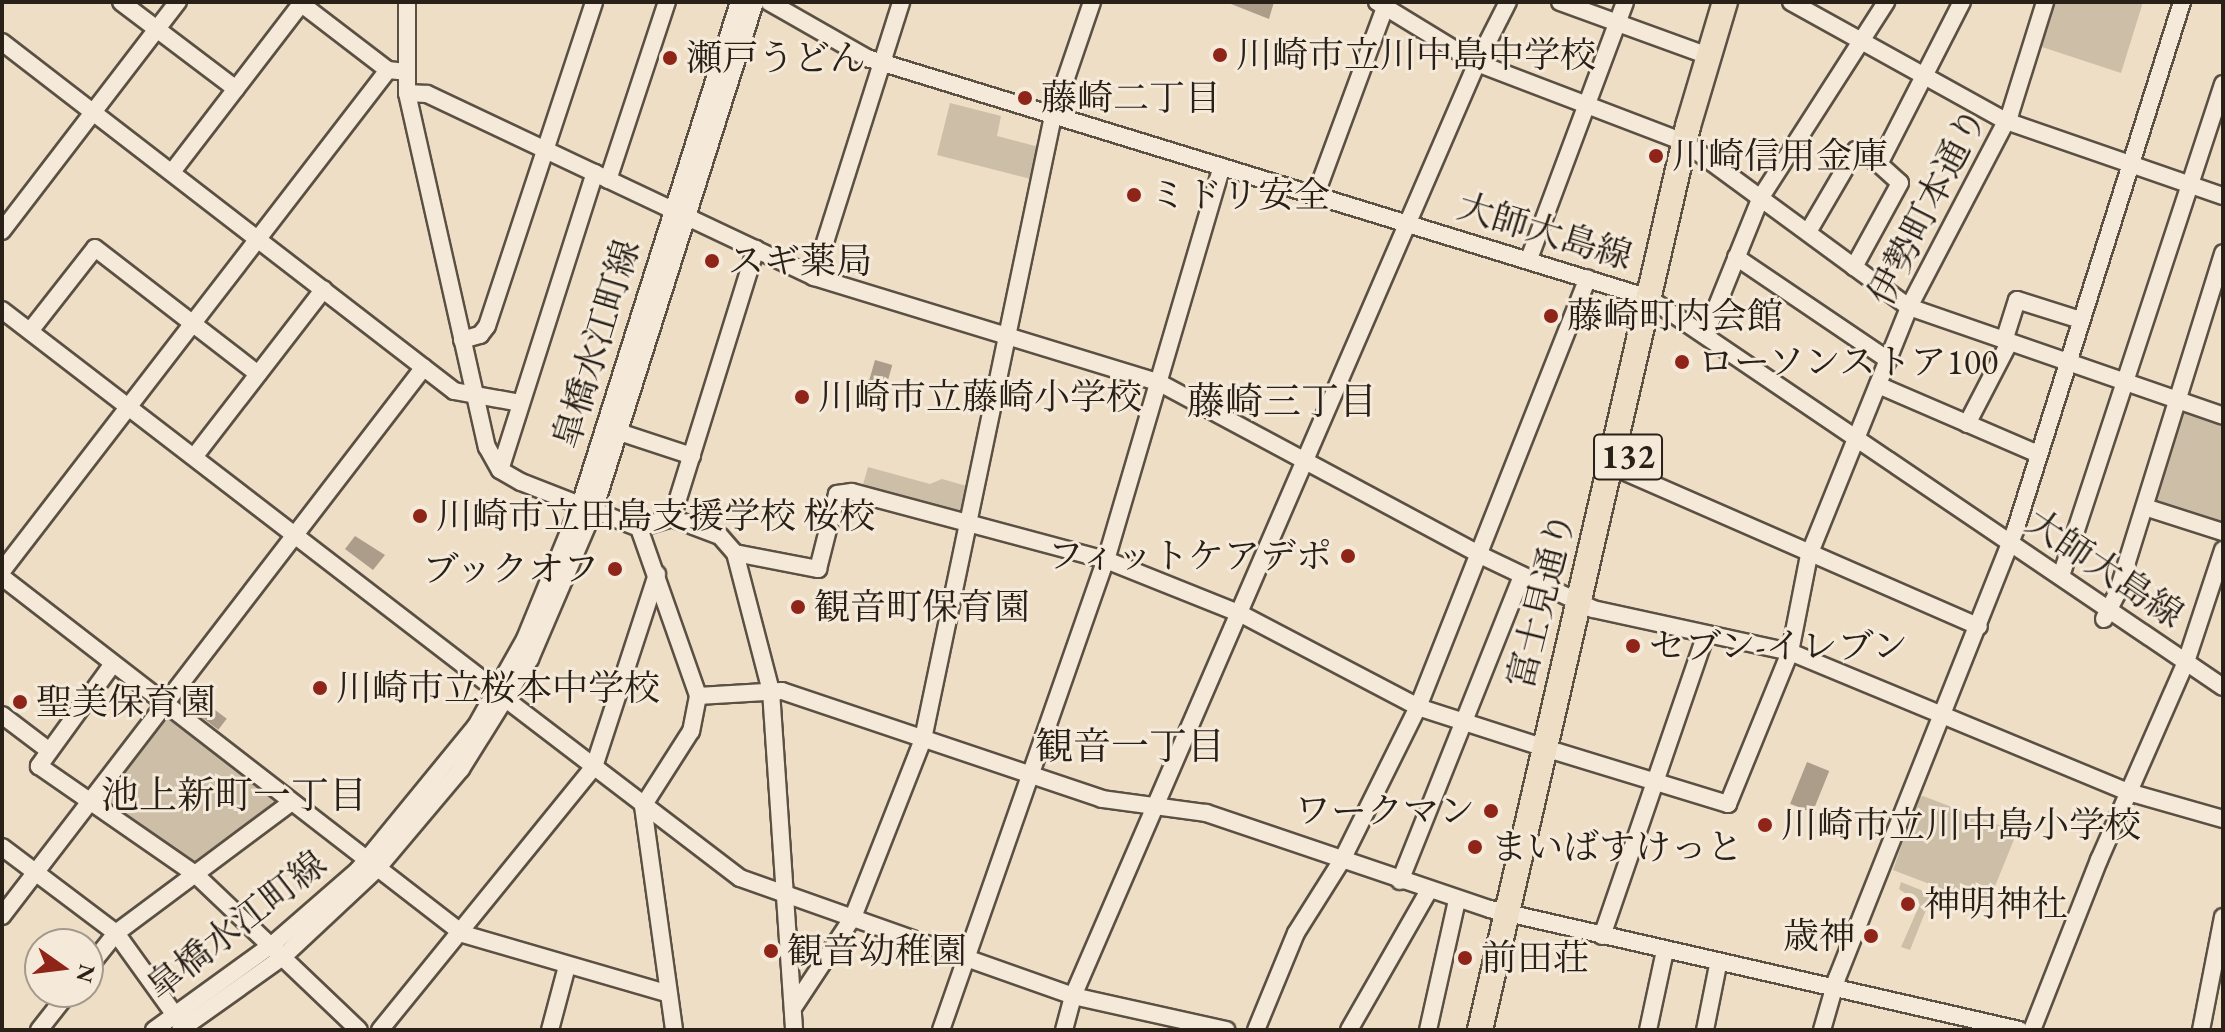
<!DOCTYPE html>
<meta charset="utf-8">
<style>
body{margin:0}
#map{position:relative;width:2225px;height:1032px;overflow:hidden;background:#efdec6;font-family:"EB Garamond","Noto Serif JP",serif}
div>[style]{position:absolute}
.green>*{inset:0;background:#cdbea8}
.water>*{inset:0;background:#ac9d8a;transform-origin:0 0}
.roads{filter:drop-shadow(2px 0 #5a5043) drop-shadow(-2px 0 #5a5043) drop-shadow(0 2px #5a5043) drop-shadow(0 -2px #5a5043)}
.minor>*{height:16px;margin:-8px;padding:0 8px;transform-origin:8px;border-radius:8px;background:#f5eada}
.highway>*{height:24px;margin:-12px;padding:0 12px;transform-origin:12px;border-radius:12px;background:#efdec6}
.dots>*{width:22px;height:22px;translate:-50% -50%;box-sizing:border-box;border:4px solid #f5eada;border-radius:50%}
span{translate:-50% -50%;white-space:nowrap;text-align:center;line-height:1.15;-webkit-text-stroke:6px #f5eada;paint-order:stroke}
.shield-label span{padding:2px 6px;background:#f5eada;border:2px solid;border-radius:6px;-webkit-text-stroke-width:0}
.shield-label{font-size:34px;color:#292017;font-weight:700}
.poi-label{font-size:36px;color:#292017}
.left{translate:0 -50%;text-align:left}
.right{translate:-100% -50%;text-align:right}
.street-label{font-size:36px;color:#292017}
.neighbourhood-label{font-size:38px;color:#292017}
.frame{position:absolute;inset:0;border:4px solid #292017;pointer-events:none}
.north{position:absolute;left:24px;top:928px;width:80px;height:80px;box-sizing:border-box;background:#f5eada;border:2px solid #a3998c;border-radius:50%;rotate:104deg;font-size:22px;font-weight:700;line-height:32px;text-align:center;color:#292017}
.north::after{content:'';display:block;margin:auto;width:28px;height:36px;background:#8f2418;clip-path:polygon(50% 0,100% 100%,50% 72%,0 100%)}
</style>
<div id="map">
<div class="green">
<div style="clip-path:polygon(2052px 2px,2143px 2px,2121px 73px,2039px 46px)"></div>
<div style="clip-path:polygon(950px 103px,1001px 116px,997px 136px,1039px 147px,1031px 179px,937px 155px)"></div>
<div style="clip-path:polygon(2185px 411px,2223px 424px,2223px 527px,2152px 500px,2180px 413px)"></div>
<div style="clip-path:polygon(868px 467px,930px 484px,942px 479px,970px 487px,964px 511px,862px 488px)"></div>
<div style="clip-path:polygon(164px 716px,276px 799px,276px 804px,194px 866px,100px 797px)"></div>
<div style="clip-path:polygon(1923px 796px,2012px 830px,2015px 837px,1987px 906px,1893px 870px,1918px 798px)"></div>
<div style="clip-path:polygon(1901px 882px,1926px 892px,1930px 900px,1910px 950px,1901px 947px,1920px 904px,1899px 889px)"></div>
</div>
<div class="water">
<div style="clip-path:polygon(1226px 2px,1274px 2px,1269px 19px)"></div>
<div style="left:875px;top:360px;width:18px;height:45px;rotate:16deg"></div>
<div style="clip-path:polygon(355px 536px,385px 555px,373px 570px,345px 549px)"></div>
<div style="left:190px;top:691px;width:46px;height:14px;rotate:37deg"></div>
<div style="left:1807px;top:762px;width:24px;height:45px;rotate:22deg"></div>
</div>
<div class="roads">
<div class="minor">
<div style="left:121px;top:2px;width:144px;rotate:37.1deg"></div>
<div style="left:299px;top:2px;width:112px;rotate:37.4deg"></div>
<div style="left:407px;top:2px;width:91px;rotate:90deg"></div>
<div style="left:407px;top:93px;width:363px;rotate:77.3deg"></div>
<div style="left:487px;top:447px;width:26px;rotate:61deg"></div>
<div style="left:500px;top:470px;width:24px;rotate:30deg"></div>
<div style="left:521px;top:482px;width:127px;rotate:21.3deg"></div>
<div style="left:639px;top:528px;width:178px;rotate:70.6deg"></div>
<div style="left:698px;top:696px;width:36px;rotate:101deg"></div>
<div style="left:691px;top:731px;width:89px;rotate:122.6deg"></div>
<div style="left:643px;top:806px;width:226px;rotate:82.1deg"></div>
<div style="left:769px;top:2px;width:113px;rotate:29.7deg"></div>
<div style="left:867px;top:58px;width:818px;rotate:17.06deg"></div>
<div style="left:1649px;top:298px;width:693px;rotate:34.13deg"></div>
<div style="left:1377px;top:2px;width:117px;rotate:31.4deg"></div>
<div style="left:1477px;top:63px;width:222px;rotate:20.9deg"></div>
<div style="left:1684px;top:142px;width:279px;rotate:36.3deg"></div>
<div style="left:1909px;top:307px;width:332px;rotate:19.1deg"></div>
<div style="left:1560px;top:2px;width:158px;rotate:20deg"></div>
<div style="left:1791px;top:2px;width:246px;rotate:29deg"></div>
<div style="left:2006px;top:121px;width:230px;rotate:19.1deg"></div>
<div style="left:2px;top:42px;width:571px;rotate:37.67deg"></div>
<div style="left:454px;top:391px;width:68px;rotate:10.2deg"></div>
<div style="left:407px;top:93px;width:20px;rotate:3deg"></div>
<div style="left:427px;top:94px;width:428px;rotate:25.3deg"></div>
<div style="left:814px;top:277px;width:360px;rotate:17deg"></div>
<div style="left:1158px;top:382px;width:366px;rotate:28.2deg"></div>
<div style="left:1480px;top:555px;width:125px;rotate:25.5deg"></div>
<div style="left:1593px;top:609px;width:202px;rotate:12.3deg"></div>
<div style="left:1790px;top:652px;width:366px;rotate:22.5deg"></div>
<div style="left:2128px;top:792px;width:99px;rotate:15.9deg"></div>
<div style="left:1879px;top:164px;width:182px;rotate:-62.9deg"></div>
<div style="left:172px;top:172px;width:212px;rotate:-52.5deg"></div>
<div style="left:608px;top:180px;width:188px;rotate:-71.7deg"></div>
<div style="left:1316px;top:194px;width:205px;rotate:-69.7deg"></div>
<div style="left:2px;top:231px;width:289px;rotate:-52.5deg"></div>
<div style="left:1808px;top:232px;width:95px;rotate:-59.7deg"></div>
<div style="left:1856px;top:150px;width:27px;rotate:31deg"></div>
<div style="left:1879px;top:164px;width:28px;rotate:42deg"></div>
<div style="left:1900px;top:183px;width:96px;rotate:118.7deg"></div>
<div style="left:1736px;top:257px;width:184px;rotate:34.1deg"></div>
<div style="left:1529px;top:259px;width:274px;rotate:-69.5deg"></div>
<div style="left:814px;top:277px;width:288px;rotate:-72.4deg"></div>
<div style="left:2px;top:310px;width:623px;rotate:37.57deg"></div>
<div style="left:30px;top:331px;width:105px;rotate:-51.9deg"></div>
<div style="left:95px;top:248px;width:206px;rotate:37.7deg"></div>
<div style="left:1706px;top:333px;width:147px;rotate:-68deg"></div>
<div style="left:1761px;top:197px;width:232px;rotate:-57.3deg"></div>
<div style="left:462px;top:340px;width:19px;rotate:-16deg"></div>
<div style="left:480px;top:335px;width:11px;rotate:-52deg"></div>
<div style="left:487px;top:326px;width:341px;rotate:-71.7deg"></div>
<div style="left:2004px;top:341px;width:43px;rotate:-72.4deg"></div>
<div style="left:2017px;top:300px;width:67px;rotate:17.4deg"></div>
<div style="left:1878px;top:385px;width:174px;rotate:23.3deg"></div>
<div style="left:1967px;top:424px;width:91px;rotate:-62.6deg"></div>
<div style="left:616px;top:431px;width:80px;rotate:18.2deg"></div>
<div style="left:194px;top:457px;width:212px;rotate:-52.3deg"></div>
<div style="left:500px;top:470px;width:312px;rotate:-72.3deg"></div>
<div style="left:1625px;top:472px;width:386px;rotate:23.6deg"></div>
<div style="left:2145px;top:507px;width:82px;rotate:17.8deg"></div>
<div style="left:672px;top:518px;width:282px;rotate:-72.7deg"></div>
<div style="left:639px;top:528px;width:34px;rotate:-17deg"></div>
<div style="left:672px;top:518px;width:51px;rotate:20.6deg"></div>
<div style="left:720px;top:536px;width:23px;rotate:49deg"></div>
<div style="left:735px;top:553px;width:143px;rotate:75.4deg"></div>
<div style="left:771px;top:691px;width:340px;rotate:86.1deg"></div>
<div style="left:735px;top:553px;width:85px;rotate:10.9deg"></div>
<div style="left:818px;top:569px;width:77px;rotate:-75.8deg"></div>
<div style="left:837px;top:494px;width:15px;rotate:-8deg"></div>
<div style="left:852px;top:492px;width:263px;rotate:15deg"></div>
<div style="left:1106px;top:560px;width:145px;rotate:21.8deg"></div>
<div style="left:1241px;top:614px;width:200px;rotate:27.7deg"></div>
<div style="left:1418px;top:707px;width:130px;rotate:17.9deg"></div>
<div style="left:2px;top:571px;width:632px;rotate:-52.39deg"></div>
<div style="left:388px;top:70px;width:18px;rotate:6deg"></div>
<div style="left:2061px;top:576px;width:518px;rotate:-71.77deg"></div>
<div style="left:2px;top:577px;width:583px;rotate:37.75deg"></div>
<div style="left:463px;top:934px;width:211px;rotate:16.2deg"></div>
<div style="left:2104px;top:619px;width:28px;rotate:-63deg"></div>
<div style="left:2117px;top:594px;width:357px;rotate:-72.7deg"></div>
<div style="left:112px;top:665px;width:125px;rotate:125.9deg"></div>
<div style="left:39px;top:766px;width:190px;rotate:34.7deg"></div>
<div style="left:195px;top:874px;width:226px;rotate:43.6deg"></div>
<div style="left:698px;top:696px;width:84px;rotate:-3.4deg"></div>
<div style="left:782px;top:691px;width:338px;rotate:18.6deg"></div>
<div style="left:1102px;top:799px;width:105px;rotate:7.7deg"></div>
<div style="left:1206px;top:813px;width:300px;rotate:18.7deg"></div>
<div style="left:1490px;top:909px;width:543px;rotate:12.88deg"></div>
<div style="left:507px;top:700px;width:293px;rotate:37.4deg"></div>
<div style="left:740px;top:878px;width:353px;rotate:19.5deg"></div>
<div style="left:1073px;top:996px;width:157px;rotate:12.5deg"></div>
<div style="left:2px;top:715px;width:56px;rotate:37.1deg"></div>
<div style="left:1558px;top:752px;width:178px;rotate:17deg"></div>
<div style="left:1728px;top:804px;width:164px;rotate:-67.8deg"></div>
<div style="left:1790px;top:652px;width:99px;rotate:-78.9deg"></div>
<div style="left:1809px;top:555px;width:267px;rotate:-68deg"></div>
<div style="left:1909px;top:307px;width:218px;rotate:-62.4deg"></div>
<div style="left:2010px;top:114px;width:117px;rotate:-72.6deg"></div>
<div style="left:2px;top:847px;width:143px;rotate:37deg"></div>
<div style="left:116px;top:933px;width:101px;rotate:54.3deg"></div>
<div style="left:1400px;top:881px;width:328px;rotate:-68.2deg"></div>
<div style="left:2px;top:916px;width:692px;rotate:-52.45deg"></div>
<div style="left:1602px;top:936px;width:319px;rotate:-71deg"></div>
<div style="left:88px;top:968px;width:45px;rotate:-51.3deg"></div>
<div style="left:116px;top:933px;width:219px;rotate:-36.7deg"></div>
<div style="left:795px;top:1005px;width:105px;rotate:-56.6deg"></div>
<div style="left:853px;top:917px;width:191px;rotate:-68.5deg"></div>
<div style="left:923px;top:739px;width:636px;rotate:-78.21deg"></div>
<div style="left:1053px;top:116px;width:120px;rotate:-71.1deg"></div>
<div style="left:39px;top:1030px;width:48px;rotate:-51.7deg"></div>
<div style="left:154px;top:1030px;width:147px;rotate:-35.9deg"></div>
<div style="left:273px;top:944px;width:113px;rotate:-41deg"></div>
<div style="left:358px;top:870px;width:186px;rotate:-50.7deg"></div>
<div style="left:476px;top:726px;width:100px;rotate:-60.6deg"></div>
<div style="left:525px;top:639px;width:145px;rotate:-67.7deg"></div>
<div style="left:580px;top:505px;width:528px;rotate:-72.46deg"></div>
<div style="left:180px;top:1030px;width:128px;rotate:-35.4deg"></div>
<div style="left:284px;top:956px;width:126px;rotate:-43.1deg"></div>
<div style="left:376px;top:870px;width:132px;rotate:-49.9deg"></div>
<div style="left:461px;top:769px;width:130px;rotate:-57.9deg"></div>
<div style="left:530px;top:659px;width:162px;rotate:-66.8deg"></div>
<div style="left:594px;top:510px;width:533px;rotate:-72.42deg"></div>
<div style="left:380px;top:1030px;width:339px;rotate:-50.9deg"></div>
<div style="left:594px;top:767px;width:203px;rotate:-71.9deg"></div>
<div style="left:550px;top:1030px;width:66px;rotate:-75.1deg"></div>
<div style="left:941px;top:1030px;width:498px;rotate:-70.7deg"></div>
<div style="left:1106px;top:560px;width:410px;rotate:-73.6deg"></div>
<div style="left:1064px;top:1030px;width:35px;rotate:-75deg"></div>
<div style="left:1073px;top:996px;width:1017px;rotate:-66.59deg"></div>
<div style="left:1477px;top:63px;width:68px;rotate:-63.1deg"></div>
<div style="left:1256px;top:1030px;width:105px;rotate:-67.6deg"></div>
<div style="left:1296px;top:933px;width:86px;rotate:-57.8deg"></div>
<div style="left:1342px;top:860px;width:171px;rotate:-63.6deg"></div>
<div style="left:1418px;top:707px;width:461px;rotate:-68.4deg"></div>
<div style="left:1349px;top:1030px;width:159px;rotate:-60.2deg"></div>
<div style="left:1428px;top:1030px;width:133px;rotate:-77.4deg"></div>
<div style="left:1648px;top:1030px;width:81px;rotate:-77.9deg"></div>
<div style="left:1705px;top:1030px;width:66px;rotate:-78.7deg"></div>
<div style="left:1822px;top:1030px;width:54px;rotate:-73.9deg"></div>
<div style="left:1837px;top:978px;width:484px;rotate:-68.3deg"></div>
<div style="left:2016px;top:528px;width:552px;rotate:-72.48deg"></div>
<div style="left:2032px;top:1030px;width:183px;rotate:-68.5deg"></div>
<div style="left:2099px;top:860px;width:216px;rotate:-66.3deg"></div>
<div style="left:2186px;top:662px;width:118px;rotate:-71.7deg"></div>
<div style="left:2201px;top:1030px;width:115px;rotate:-79deg"></div>
</div>
<div class="highway">
<div style="left:1480px;top:1030px;width:928px;rotate:-77.04deg"></div>
<div style="left:1688px;top:126px;width:129px;rotate:-73.4deg"></div>
</div>
</div>
<div class="dots">
<div style="left:1220px;top:55px;background:#8f2418"></div>
<div style="left:670px;top:58px;background:#8f2418"></div>
<div style="left:1025px;top:98px;background:#8f2418"></div>
<div style="left:1656px;top:156px;background:#8f2418"></div>
<div style="left:1134px;top:195px;background:#8f2418"></div>
<div style="left:712px;top:261px;background:#8f2418"></div>
<div style="left:1551px;top:316px;background:#8f2418"></div>
<div style="left:1682px;top:362px;background:#8f2418"></div>
<div style="left:802px;top:397px;background:#8f2418"></div>
<div style="left:420px;top:516px;background:#8f2418"></div>
<div style="left:1348px;top:556px;background:#8f2418"></div>
<div style="left:615px;top:569px;background:#8f2418"></div>
<div style="left:798px;top:607px;background:#8f2418"></div>
<div style="left:1633px;top:646px;background:#8f2418"></div>
<div style="left:320px;top:688px;background:#8f2418"></div>
<div style="left:20px;top:702px;background:#8f2418"></div>
<div style="left:1491px;top:811px;background:#8f2418"></div>
<div style="left:1765px;top:825px;background:#8f2418"></div>
<div style="left:1475px;top:847px;background:#8f2418"></div>
<div style="left:1908px;top:904px;background:#8f2418"></div>
<div style="left:1871px;top:936px;background:#8f2418"></div>
<div style="left:771px;top:951px;background:#8f2418"></div>
<div style="left:1465px;top:958px;background:#8f2418"></div>
</div>
<div class="shield-label">
<span style="left:1628px;top:457px">132</span>
</div>
<div class="poi-label">
<span class="left" style="left:1236px;top:55px">川崎市立川中島中学校</span>
<span class="left" style="left:686px;top:58px">瀬戸うどん</span>
<span class="left" style="left:1041px;top:98px">藤崎二丁目</span>
<span class="left" style="left:1672px;top:156px">川崎信用金庫</span>
<span class="left" style="left:1150px;top:195px">ミドリ安全</span>
<span class="left" style="left:728px;top:261px">スギ薬局</span>
<span class="left" style="left:1567px;top:316px">藤崎町内会館</span>
<span class="left" style="left:1698px;top:362px">ローソンストア100</span>
<span class="left" style="left:818px;top:397px">川崎市立藤崎小学校</span>
<span class="left" style="left:436px;top:516px">川崎市立田島支援学校 桜校</span>
<span class="right" style="left:1332px;top:556px">フィットケアデポ</span>
<span class="right" style="left:599px;top:569px">ブックオフ</span>
<span class="left" style="left:814px;top:607px">観音町保育園</span>
<span class="left" style="left:1649px;top:646px">セブン-イレブン</span>
<span class="left" style="left:336px;top:688px">川崎市立桜本中学校</span>
<span class="left" style="left:36px;top:702px">聖美保育園</span>
<span class="right" style="left:1475px;top:811px">ワークマン</span>
<span class="left" style="left:1781px;top:825px">川崎市立川中島小学校</span>
<span class="left" style="left:1491px;top:847px">まいばすけっと</span>
<span class="left" style="left:1924px;top:904px">神明神社</span>
<span class="right" style="left:1855px;top:936px">歳神</span>
<span class="left" style="left:787px;top:951px">観音幼稚園</span>
<span class="left" style="left:1481px;top:958px">前田荘</span>
</div>
<div class="street-label">
<span style="left:1927px;top:206px;rotate:-63deg">伊勢町本通り</span>
<span style="left:1545px;top:231px;rotate:17deg">大師大島線</span>
<span style="left:596px;top:344px;rotate:-73deg">皐橋水江町線</span>
<span style="left:2105px;top:568px;rotate:34deg">大師大島線</span>
<span style="left:1541px;top:600px;rotate:-76deg">富士見通り</span>
<span style="left:236px;top:925px;rotate:-38deg">皐橋水江町線</span>
</div>
<div class="neighbourhood-label">
<span style="left:1282px;top:401px">藤崎三丁目</span>
<span style="left:1130px;top:746px">観音一丁目</span>
<span style="left:234px;top:795px">池上新町一丁目</span>
</div>
<div class="frame"></div>
<div class="north">N</div>
</div>
